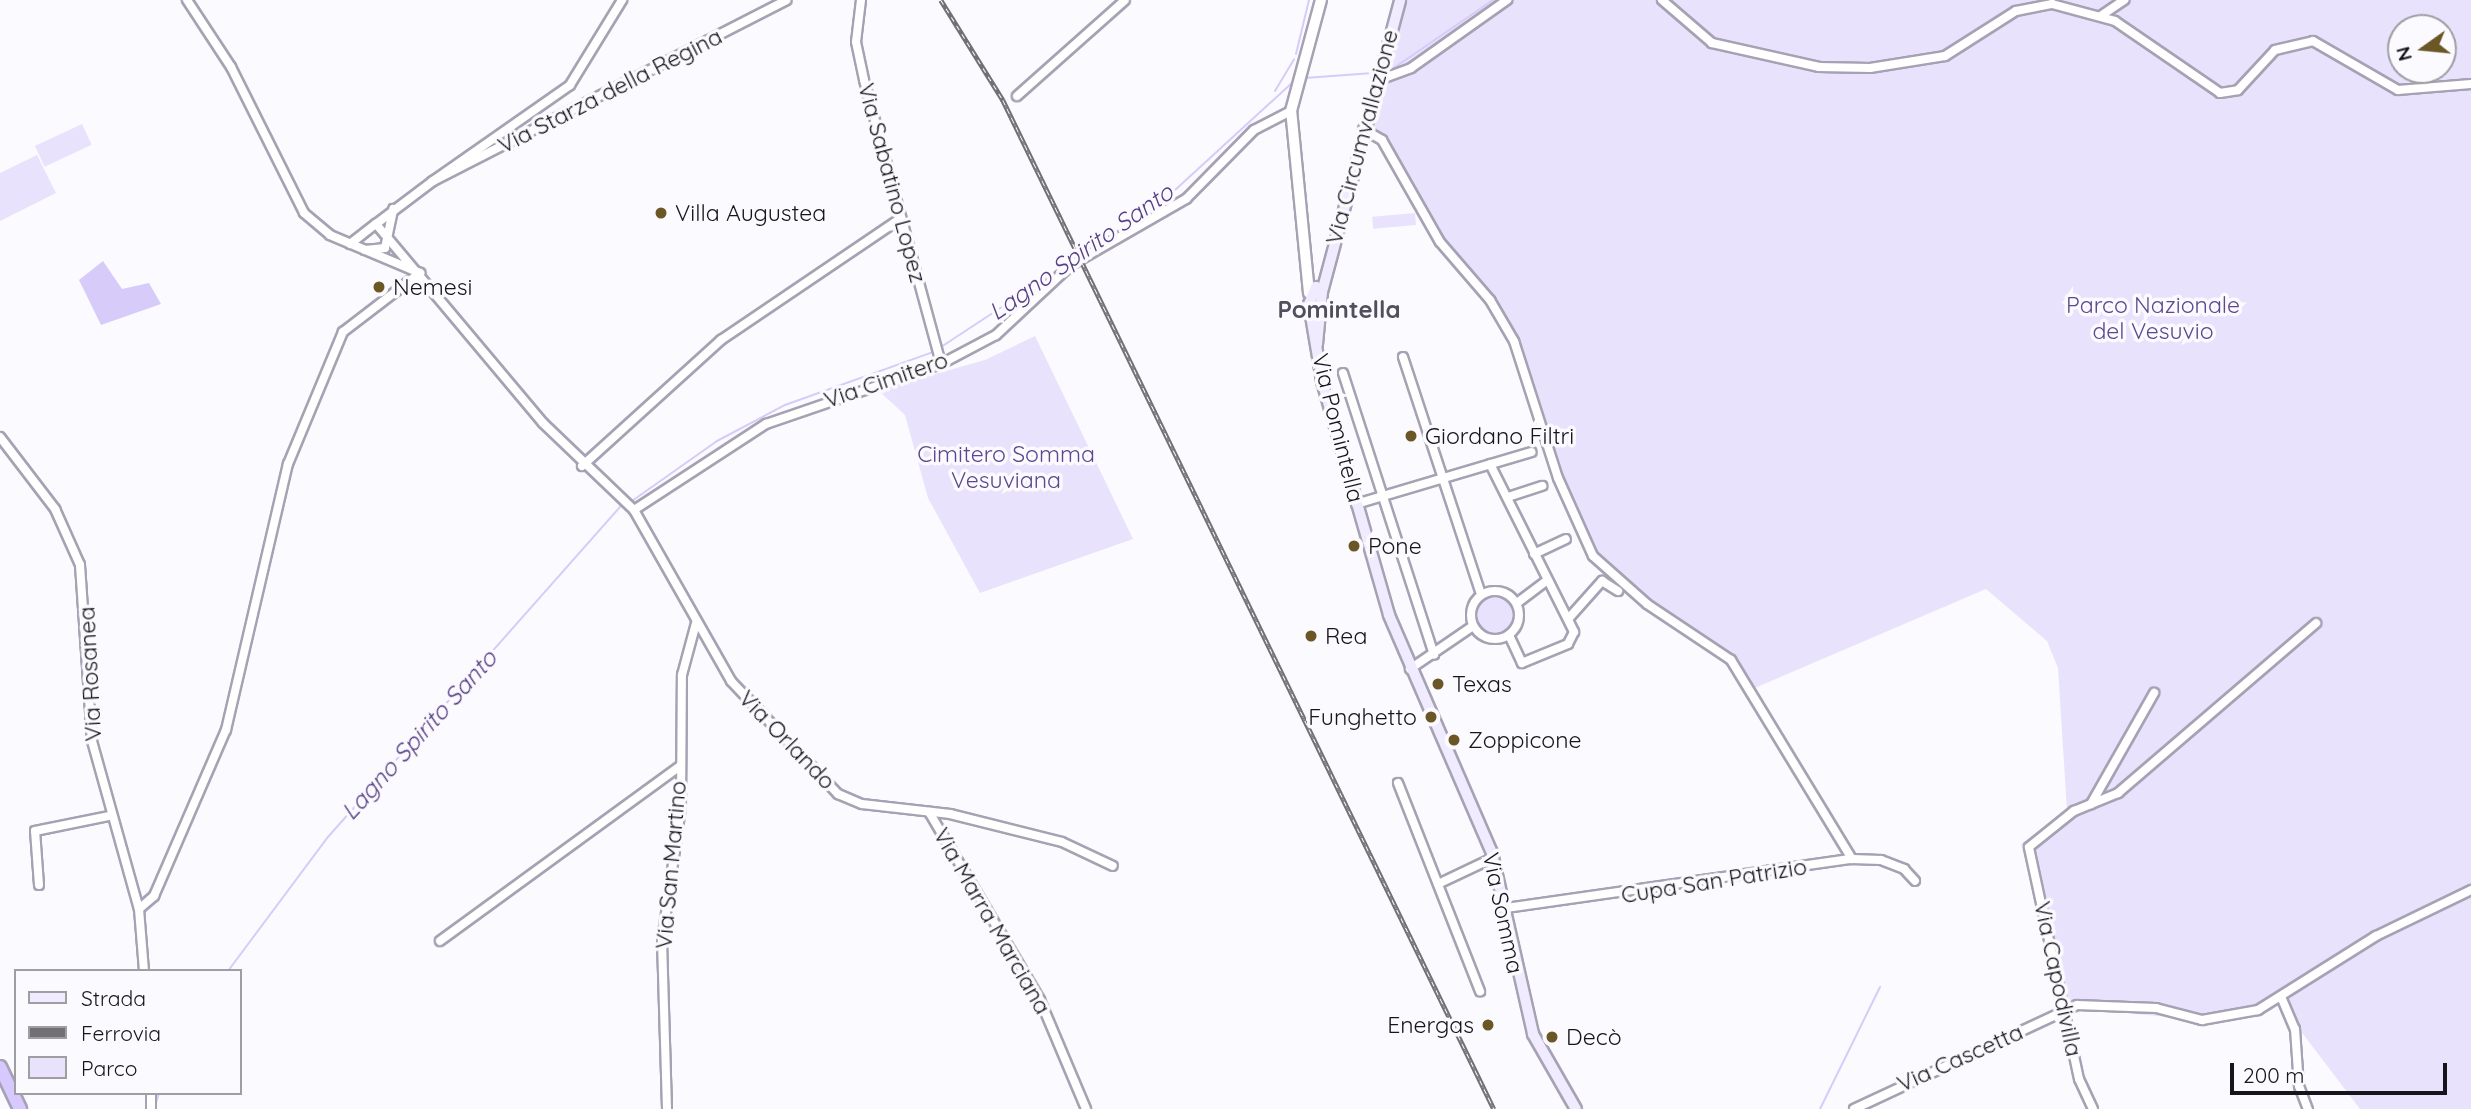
<!DOCTYPE html>
<meta charset="utf-8">
<style>
body{margin:0}
#map{position:relative;width:2471px;height:1109px;overflow:hidden;background:#fbfafe;font-family:Quicksand,sans-serif}
div>[style]{position:absolute}
.green>*{inset:0;background:#e8e2fc;transform-origin:0 0}
.round{border-radius:50%}
.water>*{inset:0;background:#d7cbfa}
.stream>*{height:2px;margin:-1px;padding:0 1px;transform-origin:1px;border-radius:1px;background:#d7cbfa}
.roads{filter:drop-shadow(2px 0 #a6a2b3) drop-shadow(-2px 0 #a6a2b3) drop-shadow(0 2px #a6a2b3) drop-shadow(0 -2px #a6a2b3)}
.minor>*{height:8px;margin:-4px;padding:0 4px;transform-origin:4px;border-radius:4px;background:#fff}
.minor>.ring{margin:-4px;padding:0;box-sizing:content-box;background:none;border:8px solid #fff;border-radius:50%}
.tertiary>*{height:10px;margin:-5px;padding:0 5px;transform-origin:5px;border-radius:5px;background:#fff}
.secondary>*{height:10px;margin:-5px;padding:0 5px;transform-origin:5px;border-radius:5px;background:#f0ebff}
.trunk>*{height:12px;margin:-6px;padding:0 6px;transform-origin:6px;border-radius:6px;background:#d7c8ff}
.rail>*{height:4.5px;margin-top:-2.25px;transform-origin:0;background:repeating-linear-gradient(90deg,#fbfafe 0 5px,#727076 0 10px);box-sizing:border-box;border-block:2px solid #727076}
.dots>*{width:19px;height:19px;translate:-50% -50%;box-sizing:border-box;border:4px solid #fbfafe;border-radius:50%}
span{translate:-50% -50%;white-space:nowrap;text-align:center;line-height:1.15;-webkit-text-stroke:7px #fbfafe;paint-order:stroke}
.street-label{font-size:23px;color:#17151b}
.poi-label{font-size:23px;color:#17151b}
.left{translate:0 -50%;text-align:left}
.right{translate:-100% -50%;text-align:right}
.park-label{font-size:23px;color:#5e478e}
.water-label{font-size:24px;color:#563f85;font-style:italic}
.neighbourhood-label{font-size:24px;color:#524f5d;font-weight:700}
.legend{position:absolute;left:14px;top:969px;width:228px;height:126px;box-sizing:border-box;background:#fbfafe;border:2px solid #a09ea3;margin:0;padding:9px 12px;list-style:none;font-size:21px;color:#17151b}
.legend li{display:flex;align-items:center;gap:14px;height:35px}
.legend b{width:35px;border:2px solid #a09ea3}
.north{position:absolute;left:2387px;top:14px;width:70px;height:70px;box-sizing:border-box;background:#fbfafe;border:2px solid #a09ea3;border-radius:50%;rotate:255deg;font-size:19px;font-weight:700;line-height:28px;text-align:center;color:#17151b}
.north::after{content:'';display:block;margin:auto;width:24px;height:32px;background:#6b5625;clip-path:polygon(50% 0,100% 100%,50% 72%,0 100%)}
.scale{position:absolute;left:2230px;top:1063px;width:217px;height:32px;box-sizing:border-box;border:4px solid #17151b;border-top:0;padding-left:9px;font-size:21px;line-height:24px;white-space:nowrap;color:#17151b;-webkit-text-stroke:5px #fbfafe;paint-order:stroke}
</style>
<div id="map">
<div class="green">
<div style="clip-path:polygon(evenodd,1396px 0,2471px 0,2471px 1109px,2360px 1109px,2281px 1005px,2189px 1019px,2063px 1007px,2021px 844px,2067px 810px,2058px 668px,2047px 641px,1986px 589px,1750px 690px,1730px 661px,1608px 577px,1589px 552px,1555px 475px,1506px 327px,1445px 257px,1363px 112px,1396px 0,2401px 28px,2443px 28px,2443px 70px,2401px 70px,2401px 28px)"></div>
<div style="left:82px;top:124px;width:23px;height:52px;rotate:65deg"></div>
<div style="clip-path:polygon(37px 155px,56px 193px,0 221px,0 173px)"></div>
<div style="left:1415px;top:213px;width:12px;height:43px;rotate:85deg"></div>
<div style="clip-path:polygon(1035px 336px,1133px 539px,980px 593px,928px 498px,905px 415px,878px 390px,985px 360px)"></div>
<div class="round" style="left:1475px;top:595px;width:40px;height:40px"></div>
</div>
<div class="water">
<div style="clip-path:polygon(103px 261px,122px 289px,149px 283px,161px 304px,101px 325px,79px 280px)"></div>
</div>
<div class="stream">
<div style="left:1296px;top:54px;width:56px;rotate:-76.5deg"></div>
<div style="left:1385px;top:74px;width:131px;rotate:-34.4deg"></div>
<div style="left:1305px;top:78px;width:68px;rotate:-4.2deg"></div>
<div style="left:1275px;top:91px;width:37px;rotate:-59deg"></div>
<div style="left:941px;top:347px;width:264px;rotate:-33.3deg"></div>
<div style="left:1162px;top:202px;width:178px;rotate:-42.5deg"></div>
<div style="left:632px;top:501px;width:104px;rotate:-35.2deg"></div>
<div style="left:717px;top:441px;width:77px;rotate:-27.9deg"></div>
<div style="left:785px;top:405px;width:157px;rotate:-19.7deg"></div>
<div style="left:228px;top:971px;width:167px;rotate:-53.3deg"></div>
<div style="left:328px;top:837px;width:441px;rotate:-48.5deg"></div>
<div style="left:155px;top:1106px;width:14px;rotate:-73deg"></div>
<div style="left:1820px;top:1109px;width:136px;rotate:-63.8deg"></div>
</div>
<div class="roads">
<div class="minor">
<div style="left:187px;top:0;width:80px;rotate:56.7deg"></div>
<div style="left:231px;top:67px;width:163px;rotate:63.4deg"></div>
<div style="left:304px;top:213px;width:34px;rotate:40deg"></div>
<div style="left:330px;top:235px;width:98px;rotate:22.9deg"></div>
<div style="left:861px;top:0;width:42px;rotate:96.8deg"></div>
<div style="left:856px;top:42px;width:39px;rotate:78deg"></div>
<div style="left:864px;top:80px;width:294px;rotate:74.8deg"></div>
<div style="left:1662px;top:0;width:66px;rotate:40.7deg"></div>
<div style="left:1712px;top:43px;width:110px;rotate:12.6deg"></div>
<div style="left:1819px;top:67px;width:51px;rotate:1.1deg"></div>
<div style="left:1870px;top:68px;width:76px;rotate:-9.1deg"></div>
<div style="left:1945px;top:56px;width:84px;rotate:-32.4deg"></div>
<div style="left:2016px;top:11px;width:37px;rotate:-11deg"></div>
<div style="left:2052px;top:4px;width:65px;rotate:15.1deg"></div>
<div style="left:2115px;top:21px;width:127px;rotate:34.4deg"></div>
<div style="left:2220px;top:93px;width:18px;rotate:-9deg"></div>
<div style="left:2238px;top:90px;width:54px;rotate:-47.2deg"></div>
<div style="left:2275px;top:50px;width:39px;rotate:-13deg"></div>
<div style="left:2313px;top:41px;width:98px;rotate:30deg"></div>
<div style="left:2398px;top:90px;width:73px;rotate:-4.7deg"></div>
<div style="left:2102px;top:15px;width:27px;rotate:-34deg"></div>
<div style="left:1376px;top:81px;width:37px;rotate:-20deg"></div>
<div style="left:1411px;top:68px;width:118px;rotate:-35.3deg"></div>
<div style="left:1017px;top:96px;width:144px;rotate:-41.6deg"></div>
<div style="left:1363px;top:129px;width:22px;rotate:30deg"></div>
<div style="left:1382px;top:140px;width:117px;rotate:60.4deg"></div>
<div style="left:1440px;top:242px;width:77px;rotate:49.2deg"></div>
<div style="left:1490px;top:300px;width:48px;rotate:59.7deg"></div>
<div style="left:1514px;top:341px;width:144px;rotate:72.2deg"></div>
<div style="left:1558px;top:478px;width:85px;rotate:65.8deg"></div>
<div style="left:1593px;top:556px;width:72px;rotate:41.6deg"></div>
<div style="left:1647px;top:604px;width:101px;rotate:33.7deg"></div>
<div style="left:1731px;top:660px;width:233px;rotate:58.7deg"></div>
<div style="left:433px;top:181px;width:167px;rotate:-35deg"></div>
<div style="left:570px;top:85px;width:100px;rotate:-58.5deg"></div>
<div style="left:376px;top:224px;width:71px;rotate:-37deg"></div>
<div style="left:433px;top:181px;width:397px;rotate:-27.1deg"></div>
<div style="left:350px;top:244px;width:33px;rotate:-38deg"></div>
<div style="left:376px;top:224px;width:260px;rotate:50deg"></div>
<div style="left:543px;top:423px;width:126px;rotate:43.7deg"></div>
<div style="left:634px;top:510px;width:197px;rotate:60.4deg"></div>
<div style="left:731px;top:681px;width:156px;rotate:46.6deg"></div>
<div style="left:838px;top:794px;width:26px;rotate:23deg"></div>
<div style="left:862px;top:804px;width:89px;rotate:6.5deg"></div>
<div style="left:950px;top:814px;width:115px;rotate:14deg"></div>
<div style="left:1062px;top:842px;width:56px;rotate:25.2deg"></div>
<div style="left:365px;top:250px;width:20px;rotate:-6deg"></div>
<div style="left:385px;top:248px;width:40px;rotate:-78deg"></div>
<div style="left:1403px;top:357px;width:250px;rotate:71.8deg"></div>
<div style="left:1343px;top:373px;width:296px;rotate:72.1deg"></div>
<div style="left:0;top:437px;width:91px;rotate:52.6deg"></div>
<div style="left:55px;top:509px;width:61px;rotate:65.9deg"></div>
<div style="left:80px;top:565px;width:176px;rotate:86.1deg"></div>
<div style="left:92px;top:741px;width:174px;rotate:74.4deg"></div>
<div style="left:139px;top:909px;width:62px;rotate:85.4deg"></div>
<div style="left:1490px;top:464px;width:188px;rotate:63.4deg"></div>
<div style="left:1574px;top:632px;width:13px;rotate:117deg"></div>
<div style="left:1568px;top:644px;width:50px;rotate:157.6deg"></div>
<div style="left:1522px;top:663px;width:31px;rotate:-115deg"></div>
<div style="left:582px;top:466px;width:188px;rotate:-42.2deg"></div>
<div style="left:721px;top:340px;width:217px;rotate:-34.1deg"></div>
<div style="left:1511px;top:496px;width:33px;rotate:-18deg"></div>
<div style="left:1356px;top:504px;width:183px;rotate:-16.5deg"></div>
<div style="left:634px;top:510px;width:158px;rotate:-33.1deg"></div>
<div style="left:766px;top:424px;width:185px;rotate:-18.9deg"></div>
<div style="left:941px;top:364px;width:62px;rotate:-27.8deg"></div>
<div style="left:996px;top:335px;width:103px;rotate:-43deg"></div>
<div style="left:1071px;top:265px;width:133px;rotate:-29.9deg"></div>
<div style="left:1186px;top:199px;width:97px;rotate:-45.4deg"></div>
<div style="left:1254px;top:130px;width:42px;rotate:-27.2deg"></div>
<div style="left:1534px;top:554px;width:35px;rotate:-25deg"></div>
<div class="ring" style="left:1471px;top:591px;width:40px;height:40px"></div>
<div style="left:1517px;top:603px;width:38px;rotate:-37deg"></div>
<div style="left:1569px;top:618px;width:50px;rotate:-48.3deg"></div>
<div style="left:1602px;top:581px;width:19px;rotate:32deg"></div>
<div style="left:1410px;top:669px;width:76px;rotate:-34.3deg"></div>
<div style="left:1398px;top:783px;width:224px;rotate:68.5deg"></div>
<div style="left:2091px;top:804px;width:128px;rotate:-60.4deg"></div>
<div style="left:929px;top:812px;width:218px;rotate:59.4deg"></div>
<div style="left:1040px;top:1000px;width:118px;rotate:67.1deg"></div>
<div style="left:1438px;top:884px;width:61px;rotate:-25.3deg"></div>
<div style="left:39px;top:885px;width:54px;rotate:-94.2deg"></div>
<div style="left:35px;top:831px;width:76px;rotate:-11.5deg"></div>
<div style="left:1506px;top:908px;width:349px;rotate:-8.1deg"></div>
<div style="left:1852px;top:859px;width:29px;rotate:2deg"></div>
<div style="left:1881px;top:860px;width:25px;rotate:21deg"></div>
<div style="left:1904px;top:869px;width:16px;rotate:47deg"></div>
<div style="left:139px;top:909px;width:20px;rotate:-41deg"></div>
<div style="left:154px;top:896px;width:181px;rotate:-66.6deg"></div>
<div style="left:226px;top:730px;width:273px;rotate:-76.9deg"></div>
<div style="left:288px;top:464px;width:143px;rotate:-67.4deg"></div>
<div style="left:343px;top:332px;width:97px;rotate:-37.5deg"></div>
<div style="left:440px;top:941px;width:297px;rotate:-36.1deg"></div>
<div style="left:2282px;top:999px;width:33px;rotate:67deg"></div>
<div style="left:2295px;top:1029px;width:57px;rotate:86deg"></div>
<div style="left:2299px;top:1086px;width:25px;rotate:69deg"></div>
<div style="left:151px;top:1109px;width:16px;rotate:-90deg"></div>
<div style="left:667px;top:1109px;width:168px;rotate:-91.7deg"></div>
<div style="left:662px;top:941px;width:135px;rotate:-81.9deg"></div>
<div style="left:681px;top:807px;width:132px;rotate:-89.6deg"></div>
<div style="left:682px;top:675px;width:54px;rotate:-74.9deg"></div>
<div style="left:1854px;top:1109px;width:246px;rotate:-25deg"></div>
<div style="left:2077px;top:1005px;width:79px;rotate:2.2deg"></div>
<div style="left:2156px;top:1008px;width:48px;rotate:14.6deg"></div>
<div style="left:2202px;top:1020px;width:57px;rotate:-10.1deg"></div>
<div style="left:2258px;top:1010px;width:139px;rotate:-32.1deg"></div>
<div style="left:2376px;top:936px;width:106px;rotate:-25.8deg"></div>
<div style="left:2093px;top:1109px;width:33px;rotate:-115deg"></div>
<div style="left:2079px;top:1079px;width:237px;rotate:-102.2deg"></div>
<div style="left:2029px;top:847px;width:58px;rotate:-38.7deg"></div>
<div style="left:2074px;top:811px;width:48px;rotate:-22.2deg"></div>
<div style="left:2118px;top:793px;width:261px;rotate:-40.6deg"></div>
</div>
<div class="tertiary">
<div style="left:1309px;top:293px;width:183px;rotate:-95.6deg"></div>
<div style="left:1291px;top:111px;width:115px;rotate:-74.9deg"></div>
</div>
<div class="secondary">
<div style="left:1322px;top:292px;width:302px;rotate:-75deg"></div>
<div style="left:1317px;top:344px;width:52px;rotate:-84.5deg"></div>
<div style="left:1322px;top:292px;width:8px;rotate:-140deg"></div>
<div style="left:1316px;top:287px;width:18px;rotate:112deg"></div>
<div style="left:1309px;top:304px;width:78px;rotate:80.4deg"></div>
<div style="left:1322px;top:381px;width:243px;rotate:74deg"></div>
<div style="left:1389px;top:615px;width:259px;rotate:66.6deg"></div>
<div style="left:1492px;top:853px;width:186px;rotate:77.2deg"></div>
<div style="left:1533px;top:1034px;width:86px;rotate:60.2deg"></div>
</div>
<div class="trunk">
<div style="left:0;top:1067px;width:47px;rotate:64.5deg"></div>
</div>
</div>
<div class="rail">
<div style="left:941px;top:0;width:118px;rotate:58.2deg"></div>
<div style="left:1003px;top:100px;width:1122px;rotate:64.05deg"></div>
</div>
<div class="dots">
<div style="left:661px;top:213px;background:#6b5625"></div>
<div style="left:379px;top:287px;background:#6b5625"></div>
<div style="left:1411px;top:436px;background:#6b5625"></div>
<div style="left:1354px;top:546px;background:#6b5625"></div>
<div style="left:1311px;top:636px;background:#6b5625"></div>
<div style="left:1438px;top:684px;background:#6b5625"></div>
<div style="left:1431px;top:717px;background:#6b5625"></div>
<div style="left:1454px;top:740px;background:#6b5625"></div>
<div style="left:1488px;top:1025px;background:#6b5625"></div>
<div style="left:1552px;top:1037px;background:#6b5625"></div>
</div>
<div class="street-label">
<span style="left:610px;top:91px;rotate:-27deg">Via Starza della Regina</span>
<span style="left:1362px;top:137px;rotate:-75deg">Via Circumvallazione</span>
<span style="left:892px;top:183px;rotate:75deg">Via Sabatino Lopez</span>
<span style="left:886px;top:380px;rotate:-19deg">Via Cimitero</span>
<span style="left:1338px;top:428px;rotate:76deg">Via Pomintella</span>
<span style="left:90px;top:674px;rotate:-93deg">Via Rosanea</span>
<span style="left:787px;top:740px;rotate:46deg">Via Orlando</span>
<span style="left:671px;top:865px;rotate:-85deg">Via San Martino</span>
<span style="left:1714px;top:881px;rotate:-9deg">Cupa San Patrizio</span>
<span style="left:1503px;top:913px;rotate:78deg">Via Somma</span>
<span style="left:992px;top:921px;rotate:60deg">Via Marra Marciana</span>
<span style="left:2058px;top:979px;rotate:78deg">Via Capodivilla</span>
<span style="left:1960px;top:1058px;rotate:-24deg">Via Cascetta</span>
</div>
<div class="poi-label">
<span class="left" style="left:675px;top:213px">Villa Augustea</span>
<span class="left" style="left:393px;top:287px">Nemesi</span>
<span class="left" style="left:1425px;top:436px">Giordano Filtri</span>
<span class="left" style="left:1368px;top:546px">Pone</span>
<span class="left" style="left:1325px;top:636px">Rea</span>
<span class="left" style="left:1452px;top:684px">Texas</span>
<span class="right" style="left:1417px;top:717px">Funghetto</span>
<span class="left" style="left:1468px;top:740px">Zoppicone</span>
<span class="right" style="left:1474px;top:1025px">Energas</span>
<span class="left" style="left:1566px;top:1037px">Decò</span>
</div>
<div class="park-label">
<span style="left:2153px;top:318px">Parco Nazionale<br>del Vesuvio</span>
<span style="left:1006px;top:467px">Cimitero Somma<br>Vesuviana</span>
</div>
<div class="water-label">
<span style="left:1081px;top:252px;rotate:-35deg">Lagno Spirito Santo</span>
<span style="left:419px;top:735px;rotate:-48deg">Lagno Spirito Santo</span>
</div>
<div class="neighbourhood-label">
<span style="left:1339px;top:310px">Pomintella</span>
</div>
<ul class="legend">
<li><b style="height:9px;background:#f0ebff"></b>Strada</li>
<li><b style="height:9px;background:#727076"></b>Ferrovia</li>
<li><b style="height:19px;background:#e8e2fc"></b>Parco</li>
</ul>
<div class="north">N</div>
<div class="scale">200 m</div>
</div>
